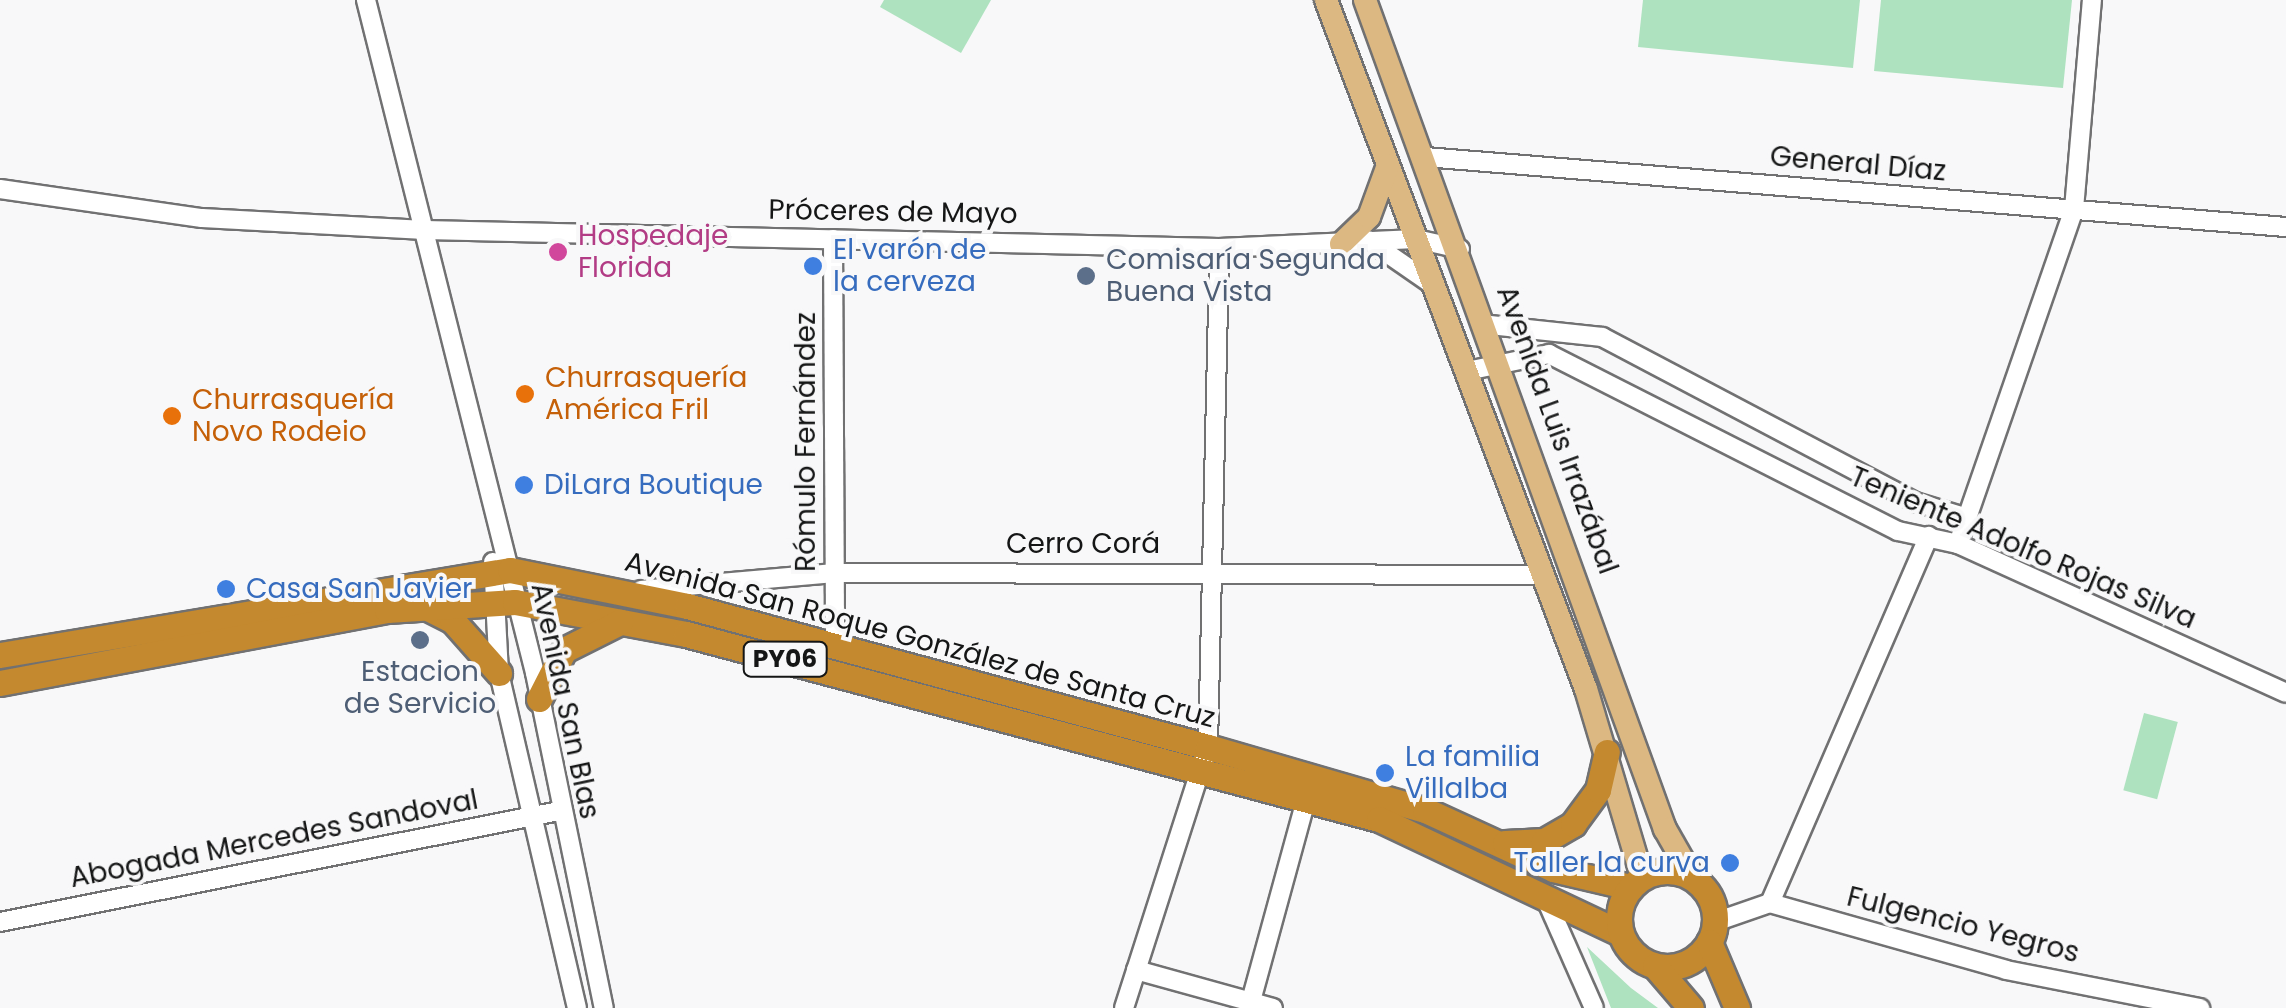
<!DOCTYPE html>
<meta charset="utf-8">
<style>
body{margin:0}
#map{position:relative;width:2286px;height:1008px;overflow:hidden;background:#f8f8f9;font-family:Poppins,sans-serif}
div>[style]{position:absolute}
.green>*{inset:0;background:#aee2bf;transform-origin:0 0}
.roads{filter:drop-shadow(2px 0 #717172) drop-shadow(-2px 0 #717172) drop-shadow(0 2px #717172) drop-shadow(0 -2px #717172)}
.minor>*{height:18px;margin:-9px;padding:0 9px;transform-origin:9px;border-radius:9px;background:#fff}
.major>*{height:22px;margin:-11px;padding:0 11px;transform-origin:11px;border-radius:11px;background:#dcb882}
.highway>*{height:25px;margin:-12.5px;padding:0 12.5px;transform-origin:12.5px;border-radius:12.5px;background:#c4892f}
.highway>.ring{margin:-12.5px;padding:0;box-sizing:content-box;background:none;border:25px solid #c4892f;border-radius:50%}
.dots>*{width:28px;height:28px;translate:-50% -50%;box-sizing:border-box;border:5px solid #f8f8f9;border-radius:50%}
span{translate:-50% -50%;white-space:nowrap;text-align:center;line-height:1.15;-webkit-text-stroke:8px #f8f8f9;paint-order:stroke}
.shield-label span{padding:2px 8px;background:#f8f8f9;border:2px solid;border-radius:8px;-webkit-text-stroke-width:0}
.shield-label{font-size:25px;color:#151616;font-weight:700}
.street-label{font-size:28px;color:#151616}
.hotel-label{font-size:28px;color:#b23c85}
.left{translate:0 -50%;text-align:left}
.shop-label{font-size:28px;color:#366cbe}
.right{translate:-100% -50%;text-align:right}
.service-label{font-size:28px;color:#4e5e75}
.food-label{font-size:28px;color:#c56008}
</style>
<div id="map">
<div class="green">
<div style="clip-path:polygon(884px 0,991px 0,961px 53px,880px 7px)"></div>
<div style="clip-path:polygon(1643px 0,1860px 0,1853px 68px,1638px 47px)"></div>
<div style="clip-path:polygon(1881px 0,2072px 0,2063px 88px,1874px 71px)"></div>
<div style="left:2144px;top:713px;width:35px;height:80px;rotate:15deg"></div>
<div style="clip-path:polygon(1587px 947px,1631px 988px,1658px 1008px,1611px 1008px)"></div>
</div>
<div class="roads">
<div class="minor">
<div style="left:366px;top:0;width:694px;rotate:75.9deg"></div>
<div style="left:535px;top:673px;width:342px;rotate:78.4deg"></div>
<div style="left:1425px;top:157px;width:864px;rotate:4.65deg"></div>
<div style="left:0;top:189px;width:204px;rotate:8.2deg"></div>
<div style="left:202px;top:218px;width:223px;rotate:3.1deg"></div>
<div style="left:425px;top:230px;width:794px;rotate:1.3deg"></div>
<div style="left:1219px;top:248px;width:197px;rotate:-2.6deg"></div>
<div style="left:1416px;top:239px;width:45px;rotate:12.8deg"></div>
<div style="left:833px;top:239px;width:406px;rotate:89.7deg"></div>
<div style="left:1368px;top:240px;width:79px;rotate:34.7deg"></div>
<div style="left:1490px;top:325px;width:113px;rotate:6.1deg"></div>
<div style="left:1602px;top:337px;width:354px;rotate:27.8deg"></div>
<div style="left:1915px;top:502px;width:55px;rotate:16.8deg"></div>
<div style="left:1467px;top:371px;width:84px;rotate:-11.7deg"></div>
<div style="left:1549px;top:354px;width:391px;rotate:26.9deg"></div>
<div style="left:1898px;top:531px;width:61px;rotate:12.2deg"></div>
<div style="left:1958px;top:544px;width:360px;rotate:24.4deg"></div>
<div style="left:1958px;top:544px;width:355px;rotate:-70.9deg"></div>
<div style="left:2074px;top:209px;width:210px;rotate:-85.1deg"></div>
<div style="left:493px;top:562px;width:111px;rotate:86.9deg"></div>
<div style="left:499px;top:673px;width:344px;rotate:76.9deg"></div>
<div style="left:641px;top:590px;width:194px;rotate:-5deg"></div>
<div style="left:834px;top:573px;width:710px;rotate:0.16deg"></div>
<div style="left:1545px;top:897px;width:121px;rotate:66.2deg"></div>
<div style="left:1770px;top:903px;width:400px;rotate:-66.6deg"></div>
<div style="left:0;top:922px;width:570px;rotate:-11.23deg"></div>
<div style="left:1715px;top:922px;width:58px;rotate:-19.1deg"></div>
<div style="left:1770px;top:903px;width:245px;rotate:15.8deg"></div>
<div style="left:2006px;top:970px;width:198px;rotate:11.1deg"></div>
<div style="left:1136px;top:970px;width:142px;rotate:15.5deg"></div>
<div style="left:1251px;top:1001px;width:208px;rotate:-74.7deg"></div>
<div style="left:1124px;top:1008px;width:274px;rotate:-72.2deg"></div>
<div style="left:1208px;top:747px;width:499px;rotate:-88.7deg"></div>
</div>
<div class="major">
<div style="left:1326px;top:0;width:736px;rotate:69.33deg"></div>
<div style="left:1586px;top:689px;width:196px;rotate:73.4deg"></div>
<div style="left:1365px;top:0;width:882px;rotate:70.11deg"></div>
<div style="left:1665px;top:829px;width:56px;rotate:60.3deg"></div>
<div style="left:1341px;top:244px;width:39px;rotate:-44deg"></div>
<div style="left:1369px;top:217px;width:55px;rotate:-69.9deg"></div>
</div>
<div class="highway">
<div style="left:424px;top:606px;width:31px;rotate:27deg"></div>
<div style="left:452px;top:620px;width:71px;rotate:48.4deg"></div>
<div style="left:0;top:655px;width:517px;rotate:-9.46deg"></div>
<div style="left:510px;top:570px;width:181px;rotate:11.5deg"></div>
<div style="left:687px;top:606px;width:540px;rotate:15.14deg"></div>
<div style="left:1208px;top:747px;width:226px;rotate:16.2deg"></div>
<div style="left:1425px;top:810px;width:141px;rotate:24.7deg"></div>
<div style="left:1553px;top:869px;width:79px;rotate:13.2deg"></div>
<div style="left:0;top:683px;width:394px;rotate:-10.7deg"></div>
<div style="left:387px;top:610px;width:128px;rotate:-3.6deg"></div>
<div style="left:515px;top:602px;width:174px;rotate:10.6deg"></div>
<div style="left:686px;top:634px;width:717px;rotate:14.95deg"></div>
<div style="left:1379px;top:819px;width:267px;rotate:25.3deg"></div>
<div style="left:539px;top:699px;width:55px;rotate:-63deg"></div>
<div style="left:564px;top:650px;width:63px;rotate:-26.6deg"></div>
<div style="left:1505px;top:843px;width:39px;rotate:-3deg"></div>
<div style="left:1544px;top:841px;width:34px;rotate:-30deg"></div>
<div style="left:1573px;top:824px;width:42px;rotate:-53.7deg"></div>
<div style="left:1598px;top:790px;width:39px;rotate:-77deg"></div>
<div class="ring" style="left:1619px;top:871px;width:71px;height:71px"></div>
<div style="left:1709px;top:942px;width:72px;rotate:67deg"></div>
<div style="left:1655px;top:966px;width:55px;rotate:49.4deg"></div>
</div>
</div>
<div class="dots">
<div style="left:558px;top:252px;background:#d1479c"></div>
<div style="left:813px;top:266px;background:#3f7fe0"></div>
<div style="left:1086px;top:276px;background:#5c6f8a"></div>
<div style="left:525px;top:394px;background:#e8710a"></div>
<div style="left:172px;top:416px;background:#e8710a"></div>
<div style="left:524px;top:485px;background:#3f7fe0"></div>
<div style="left:226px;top:589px;background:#3f7fe0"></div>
<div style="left:420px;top:640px;background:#5c6f8a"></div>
<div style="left:1385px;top:773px;background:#3f7fe0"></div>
<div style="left:1730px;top:863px;background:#3f7fe0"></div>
</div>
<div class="shield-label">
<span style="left:785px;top:659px">PY06</span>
</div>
<div class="street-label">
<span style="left:1858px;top:164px;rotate:5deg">General Díaz</span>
<span style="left:893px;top:212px;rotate:1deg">Próceres de Mayo</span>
<span style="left:1557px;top:430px;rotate:70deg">Avenida Luis Irrazábal</span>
<span style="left:806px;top:442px;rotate:-90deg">Rómulo Fernández</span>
<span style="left:1083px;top:544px">Cerro Corá</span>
<span style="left:2023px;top:548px;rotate:23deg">Teniente Adolfo Rojas Silva</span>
<span style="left:920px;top:640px;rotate:15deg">Avenida San Roque González de Santa Cruz</span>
<span style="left:565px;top:701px;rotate:78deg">Avenida San Blas</span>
<span style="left:274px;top:839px;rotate:-11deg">Abogada Mercedes Sandoval</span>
<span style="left:1963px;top:925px;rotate:14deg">Fulgencio Yegros</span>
</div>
<div class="hotel-label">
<span class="left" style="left:578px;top:252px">Hospedaje<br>Florida</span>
</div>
<div class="shop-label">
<span class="left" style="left:833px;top:266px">El varón de<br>la cerveza</span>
<span class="left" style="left:544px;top:485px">DiLara Boutique</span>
<span class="left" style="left:246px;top:589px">Casa San Javier</span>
<span class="left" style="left:1405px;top:773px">La familia<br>Villalba</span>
<span class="right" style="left:1710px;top:863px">Taller la curva</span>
</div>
<div class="service-label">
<span class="left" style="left:1106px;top:276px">Comisaría Segunda<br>Buena Vista</span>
<span style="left:420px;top:688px">Estacion<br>de Servicio</span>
</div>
<div class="food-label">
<span class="left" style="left:545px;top:394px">Churrasquería<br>América Fril</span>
<span class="left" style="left:192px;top:416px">Churrasquería<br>Novo Rodeio</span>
</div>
</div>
